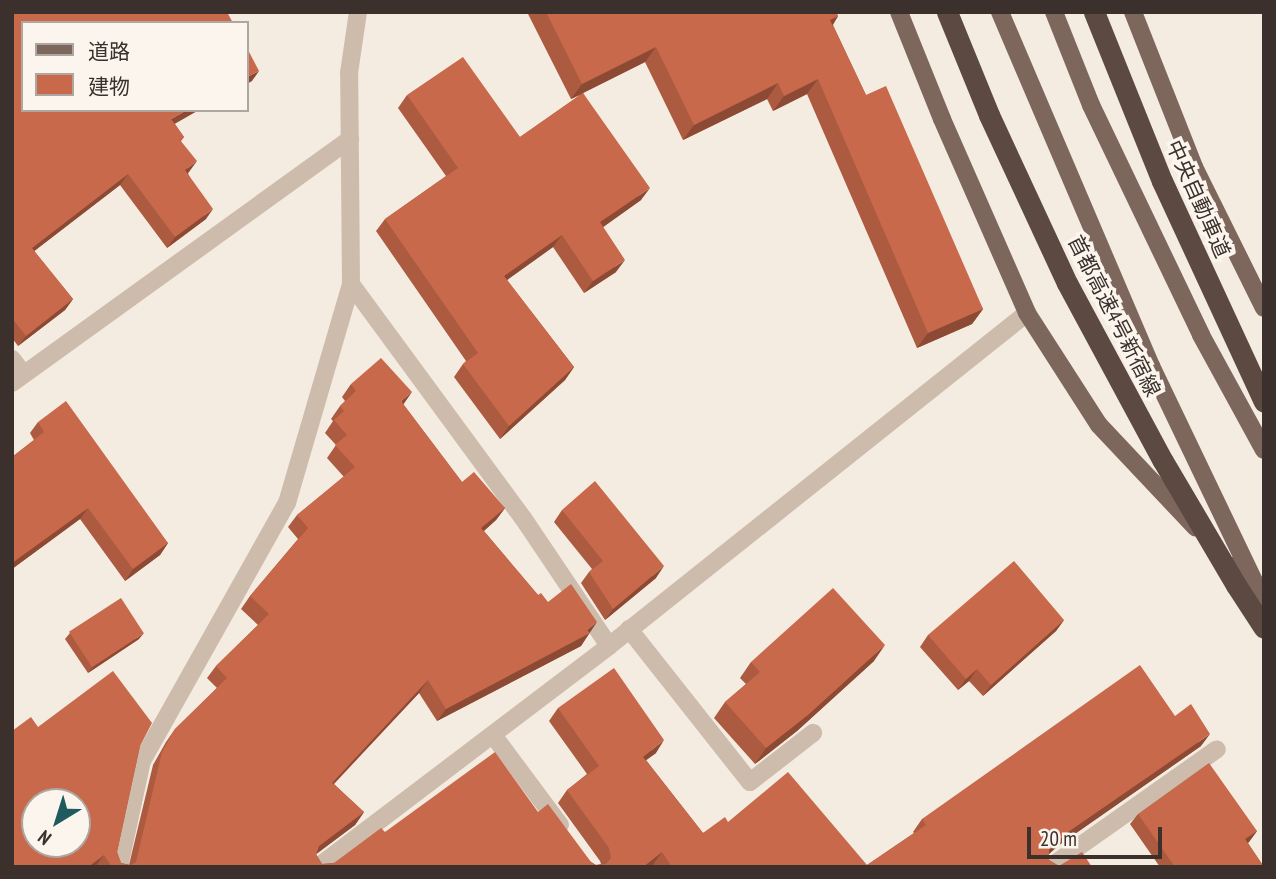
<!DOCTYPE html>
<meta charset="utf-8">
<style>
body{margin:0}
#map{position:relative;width:1276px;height:879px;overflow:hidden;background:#f4ebe1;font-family:"PT Sans Narrow","Noto Sans JP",sans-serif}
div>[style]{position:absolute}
.service>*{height:18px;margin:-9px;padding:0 9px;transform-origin:9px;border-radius:9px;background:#cdbbac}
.minor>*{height:18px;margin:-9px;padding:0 9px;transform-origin:9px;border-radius:9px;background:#cdbbac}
.primary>*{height:18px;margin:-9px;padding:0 9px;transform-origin:9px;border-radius:9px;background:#7d675c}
.motorway>*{height:21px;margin:-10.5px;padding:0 10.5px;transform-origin:10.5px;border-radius:10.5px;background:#5c4a42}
.motorway-bridge>*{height:21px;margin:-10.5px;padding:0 10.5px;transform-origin:10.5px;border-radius:10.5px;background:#5c4a42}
.wall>*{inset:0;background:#ac5a40}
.shaded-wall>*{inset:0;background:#8c4a34}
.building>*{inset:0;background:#c8694b;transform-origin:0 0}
span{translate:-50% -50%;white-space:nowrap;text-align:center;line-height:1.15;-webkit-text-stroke:7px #fbf5ee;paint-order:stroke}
.street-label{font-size:21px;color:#3b302b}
.frame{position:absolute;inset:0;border:14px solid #3b302b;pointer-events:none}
.legend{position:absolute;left:21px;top:21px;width:228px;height:91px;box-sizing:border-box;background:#fbf5ee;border:2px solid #aea6a0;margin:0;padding:9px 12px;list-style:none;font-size:21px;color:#3b302b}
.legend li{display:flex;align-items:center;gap:14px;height:35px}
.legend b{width:35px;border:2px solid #aea6a0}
.north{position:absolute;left:21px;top:788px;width:70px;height:70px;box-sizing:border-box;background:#fbf5ee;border:2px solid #aea6a0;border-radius:50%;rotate:218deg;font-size:19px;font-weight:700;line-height:28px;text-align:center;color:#3b302b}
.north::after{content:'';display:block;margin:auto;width:24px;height:32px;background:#1f5a5e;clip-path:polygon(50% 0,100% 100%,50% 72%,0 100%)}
.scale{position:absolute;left:1027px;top:827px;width:135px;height:32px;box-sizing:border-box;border:4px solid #3b302b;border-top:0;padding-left:9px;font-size:21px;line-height:24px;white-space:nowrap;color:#3b302b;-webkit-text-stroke:5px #fbf5ee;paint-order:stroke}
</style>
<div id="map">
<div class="service">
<div style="left:12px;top:359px;width:18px;rotate:52deg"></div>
<div style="left:629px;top:629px;width:195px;rotate:51.7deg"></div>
<div style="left:750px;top:782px;width:80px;rotate:-37.9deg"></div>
<div style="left:1050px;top:867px;width:204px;rotate:-35.2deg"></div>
</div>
<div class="minor">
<div style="left:351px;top:284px;width:290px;rotate:53.7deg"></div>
<div style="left:523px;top:518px;width:154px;rotate:56.1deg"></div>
<div style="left:12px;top:383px;width:417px;rotate:-35.8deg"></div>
<div style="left:493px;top:735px;width:112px;rotate:53.3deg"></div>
<div style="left:119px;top:867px;width:108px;rotate:-77.8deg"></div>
<div style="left:142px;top:761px;width:296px;rotate:-60.7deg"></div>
<div style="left:287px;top:503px;width:228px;rotate:-73.7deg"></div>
<div style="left:351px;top:284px;width:211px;rotate:-90.5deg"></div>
<div style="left:349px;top:73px;width:62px;rotate:-81.6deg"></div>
<div style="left:318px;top:867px;width:365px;rotate:-37.2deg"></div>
<div style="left:609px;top:646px;width:534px;rotate:-38.54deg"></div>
</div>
<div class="primary">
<div style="left:899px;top:12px;width:115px;rotate:68.1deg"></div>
<div style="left:942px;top:119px;width:212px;rotate:66.3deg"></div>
<div style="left:1027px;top:313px;width:133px;rotate:57.3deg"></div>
<div style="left:1099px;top:425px;width:141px;rotate:46.7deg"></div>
<div style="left:1000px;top:12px;width:385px;rotate:66.9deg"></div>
<div style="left:1151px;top:366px;width:241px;rotate:64.4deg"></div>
<div style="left:1054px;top:12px;width:100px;rotate:68.3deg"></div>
<div style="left:1091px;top:105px;width:255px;rotate:64.4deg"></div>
<div style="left:1201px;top:335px;width:131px;rotate:61.3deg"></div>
<div style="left:1133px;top:12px;width:167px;rotate:68.5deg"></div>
<div style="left:1194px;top:167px;width:157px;rotate:63.6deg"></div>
<div style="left:1232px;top:566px;width:46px;rotate:47.6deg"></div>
</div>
<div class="motorway">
<div style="left:1094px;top:12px;width:182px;rotate:68.1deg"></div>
<div style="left:1162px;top:181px;width:243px;rotate:65.2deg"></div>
<div style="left:1236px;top:585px;width:51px;rotate:56.9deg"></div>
</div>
<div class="motorway-bridge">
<div style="left:947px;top:12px;width:111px;rotate:67.8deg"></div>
<div style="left:989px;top:115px;width:185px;rotate:65.1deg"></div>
<div style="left:1067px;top:283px;width:202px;rotate:61.7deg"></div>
<div style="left:1163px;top:461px;width:144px;rotate:59.5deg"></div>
</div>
<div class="wall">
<div style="clip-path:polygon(12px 12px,175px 124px,184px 137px,181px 141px,189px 172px,188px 173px,206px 219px,167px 248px,120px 185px,34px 251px,73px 299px,65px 310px,18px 346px,12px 338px)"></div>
<div style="clip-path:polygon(527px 12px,836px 12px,838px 16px,833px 25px,866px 95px,983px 309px,972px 324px,917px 348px,807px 94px,773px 111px,767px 99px,683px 140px,645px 62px,583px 93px,641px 200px,603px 227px,616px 272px,584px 293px,553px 247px,507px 280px,574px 367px,565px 380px,500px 439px,454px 377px,463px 364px,466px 361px,376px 231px,385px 219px,446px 176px,398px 108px,407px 95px,520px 137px,580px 95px,571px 99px)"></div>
<div style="clip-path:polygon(351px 384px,403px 404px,462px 482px,505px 508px,496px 520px,484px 531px,538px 595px,589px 633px,581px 646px,437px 721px,419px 693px,334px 784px,364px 812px,355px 825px,316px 854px,322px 864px,334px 863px,385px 832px,538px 812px,591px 862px,596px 865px,601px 864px,600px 861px,558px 803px,567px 790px,587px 774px,549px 721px,558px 708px,656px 753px,646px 760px,703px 833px,728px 822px,867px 865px,914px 833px,913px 832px,922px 819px,1175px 716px,1201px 746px,1059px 845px,1049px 854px,1049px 860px,1059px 866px,1092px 867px,654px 867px,653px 865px,651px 867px,12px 867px,38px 727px,140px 746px,117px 852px,121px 863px,129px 865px,153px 765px,166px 742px,175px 729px,217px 688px,207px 678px,216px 666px,258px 625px,241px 609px,250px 596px,298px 539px,288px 527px,297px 515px,344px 477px,327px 458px,336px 445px,325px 433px,333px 421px,331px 419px,340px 406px,345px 401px,342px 397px)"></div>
<div style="clip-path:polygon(38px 422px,168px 543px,160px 555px,125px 581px,80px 519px,12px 569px,12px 457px,34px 440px,30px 433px)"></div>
<div style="clip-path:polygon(562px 510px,656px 578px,605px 620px,581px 583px,589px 572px,592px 569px,554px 522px)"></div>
<div style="clip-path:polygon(1064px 620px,1056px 631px,983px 696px,969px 681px,958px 690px,920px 647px,928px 635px)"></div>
<div style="clip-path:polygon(70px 633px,139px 639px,88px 673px,65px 639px)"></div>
<div style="clip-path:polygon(874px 661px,797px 731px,755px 764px,714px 718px,725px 702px,746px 684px,740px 678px,751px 662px)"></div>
<div style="clip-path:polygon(1138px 814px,1257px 831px,1248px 843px,1264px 867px,1160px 867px,1130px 824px)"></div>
</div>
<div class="shaded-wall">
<div style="clip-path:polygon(838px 16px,828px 32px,830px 20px)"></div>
<div style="clip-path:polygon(656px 47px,645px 62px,571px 99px,582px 84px)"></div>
<div style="clip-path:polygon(259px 71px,252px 81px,247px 84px,247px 77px)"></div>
<div style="clip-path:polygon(818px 79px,807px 94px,773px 111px,784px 96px)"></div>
<div style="clip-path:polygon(778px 83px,767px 99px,683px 140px,694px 125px)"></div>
<div style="clip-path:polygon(187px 110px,199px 110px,164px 130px,171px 119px)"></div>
<div style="clip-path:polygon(197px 161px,189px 172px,178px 181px,185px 170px)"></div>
<div style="clip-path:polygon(128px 174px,120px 185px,24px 259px,32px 248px)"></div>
<div style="clip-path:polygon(650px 188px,641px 200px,592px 235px,600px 222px)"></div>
<div style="clip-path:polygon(213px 209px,206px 219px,167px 248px,175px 237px)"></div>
<div style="clip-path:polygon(562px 235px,553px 247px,496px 288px,504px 276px)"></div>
<div style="clip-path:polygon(625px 260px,616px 272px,584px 293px,593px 281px)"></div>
<div style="clip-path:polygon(73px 299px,65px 310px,18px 346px,26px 336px)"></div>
<div style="clip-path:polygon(983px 309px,972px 324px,917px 348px,928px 333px)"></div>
<div style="clip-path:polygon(574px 367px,565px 380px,500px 439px,509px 426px)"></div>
<div style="clip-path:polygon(412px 392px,403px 405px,401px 401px)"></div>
<div style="clip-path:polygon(88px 508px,80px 519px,12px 569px,12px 563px)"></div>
<div style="clip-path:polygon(505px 508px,496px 520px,472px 541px,481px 528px)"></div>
<div style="clip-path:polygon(168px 543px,160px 555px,125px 581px,133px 569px)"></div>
<div style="clip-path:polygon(664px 566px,656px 578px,605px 620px,613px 609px)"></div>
<div style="clip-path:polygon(1064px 620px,1056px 631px,983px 696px,991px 685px)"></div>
<div style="clip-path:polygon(597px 622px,581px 646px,437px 721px,446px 709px,587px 630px)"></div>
<div style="clip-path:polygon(144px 633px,139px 639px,88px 673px,93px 667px)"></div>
<div style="clip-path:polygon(885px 645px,874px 661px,797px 731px,755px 764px,766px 748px)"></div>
<div style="clip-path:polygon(977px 669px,969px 681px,958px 690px,966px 679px)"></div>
<div style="clip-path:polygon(428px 680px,419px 693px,323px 795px,332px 783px)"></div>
<div style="clip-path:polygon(1210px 734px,1201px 746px,1059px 845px,1040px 862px,1049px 849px,1068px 832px)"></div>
<div style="clip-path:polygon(664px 740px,656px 753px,634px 769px,643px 757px)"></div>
<div style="clip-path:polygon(364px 812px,355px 825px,311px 858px,319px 846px)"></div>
<div style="clip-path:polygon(1257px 831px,1249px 842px,1238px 850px,1245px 839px)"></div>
<div style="clip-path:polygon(662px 852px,651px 867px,643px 867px)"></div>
<div style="clip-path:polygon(104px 855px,95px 867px,88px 867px)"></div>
</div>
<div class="building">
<div style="clip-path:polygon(12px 12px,227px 12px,233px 23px,23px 23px,23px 110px,187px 110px,171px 119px,184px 137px,180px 140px,197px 161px,185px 170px,213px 209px,175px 237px,128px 174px,32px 248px,73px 299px,26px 336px,12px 318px)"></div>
<div style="clip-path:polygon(546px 12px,836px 12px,838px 16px,830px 20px,866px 95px,886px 86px,983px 309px,928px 333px,818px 79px,784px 96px,778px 83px,694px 125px,656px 47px,582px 84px)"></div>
<div style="clip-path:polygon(247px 48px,259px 71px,247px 77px)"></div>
<div style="clip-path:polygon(463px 57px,520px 137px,583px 93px,650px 188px,600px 222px,625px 260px,593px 281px,562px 235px,504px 276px,574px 367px,509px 426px,463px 364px,478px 353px,385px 219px,458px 168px,407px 95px)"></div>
<div style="clip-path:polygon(evenodd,381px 358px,412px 392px,401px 401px,462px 482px,474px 472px,505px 508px,481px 528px,538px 595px,541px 593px,548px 602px,571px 584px,597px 622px,587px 630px,590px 633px,446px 709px,428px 680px,332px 783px,364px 812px,319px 846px,316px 855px,322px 864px,334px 863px,381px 828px,385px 832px,495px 752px,538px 812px,548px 804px,591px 862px,596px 865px,606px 864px,611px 858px,609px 848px,567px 790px,599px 766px,558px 708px,614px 668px,664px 740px,643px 757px,703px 833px,725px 817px,728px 822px,788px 772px,867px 865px,926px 825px,922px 819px,1140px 665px,1175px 716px,1191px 704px,1210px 734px,1068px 832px,1049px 849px,1049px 860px,1059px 866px,1082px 852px,1092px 867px,672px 867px,662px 852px,643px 867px,112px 867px,104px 855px,88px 867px,12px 867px,12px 731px,31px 717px,38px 727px,113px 671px,152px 723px,140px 746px,117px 852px,121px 863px,131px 865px,136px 862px,162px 752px,175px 729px,227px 678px,216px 666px,269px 614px,250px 596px,308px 528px,297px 515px,355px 467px,335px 445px,347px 435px,334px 420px,344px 411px,340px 406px,356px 391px,351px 384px,381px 358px,35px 802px,77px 802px,77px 844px,35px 844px,35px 802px)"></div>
<div style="clip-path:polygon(66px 401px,168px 543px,133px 569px,88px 508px,12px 563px,12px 457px,44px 432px,38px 422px)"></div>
<div style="clip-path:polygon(595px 481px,664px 566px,613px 609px,589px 572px,603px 561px,562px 510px)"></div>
<div style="clip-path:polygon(1014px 561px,1064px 620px,991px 685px,977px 669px,966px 679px,928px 635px)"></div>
<div style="clip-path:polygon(833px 588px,885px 645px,808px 715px,766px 748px,725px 702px,760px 672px,751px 662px)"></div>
<div style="left:121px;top:598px;width:42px;height:62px;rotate:57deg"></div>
<div style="clip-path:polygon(1209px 763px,1257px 831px,1245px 839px,1264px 867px,1175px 867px,1138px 814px)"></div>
</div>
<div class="street-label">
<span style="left:1198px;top:199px;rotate:66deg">中央自動車道</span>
<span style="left:1114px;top:316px;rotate:63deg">首都高速4号新宿線</span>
</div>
<div class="frame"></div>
<ul class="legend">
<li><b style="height:9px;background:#7d675c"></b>道路</li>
<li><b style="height:19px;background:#c8694b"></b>建物</li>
</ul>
<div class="north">N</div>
<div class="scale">20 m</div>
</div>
